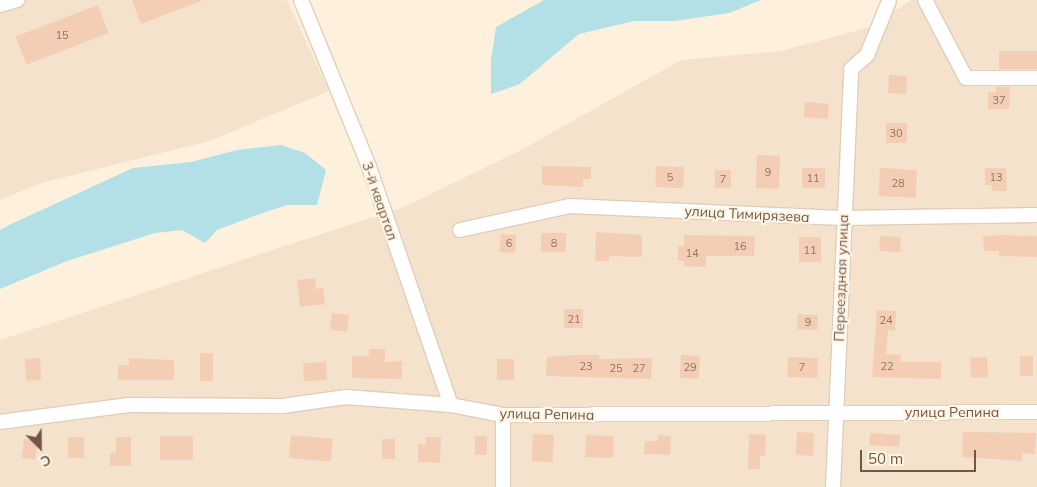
<!DOCTYPE html>
<meta charset="utf-8">
<style>
body{margin:0}
#map{position:relative;width:1037px;height:487px;overflow:hidden;background:#fdf1de;font-family:Mulish,sans-serif}
div>[style]{position:absolute}
.residential>*{inset:0;background:#f4e2cd}
.water>*{inset:0;background:#b3dfe6}
.building>*{inset:0;background:#f3ceb5;transform-origin:0 0}
.roads{filter:drop-shadow(1px 0 #e1cdba) drop-shadow(-1px 0 #e1cdba) drop-shadow(0 1px #e1cdba) drop-shadow(0 -1px #e1cdba)}
.minor>*{height:14px;margin:-7px;padding:0 7px;transform-origin:7px;border-radius:7px;background:#fff}
span{translate:-50% -50%;white-space:nowrap;text-align:center;line-height:1.15;-webkit-text-stroke:4.5px #fff5e5;paint-order:stroke}
.number-label{font-size:11px;color:#937462}
.number-label span{-webkit-text-stroke-width:0}
.street-label{font-size:14px;color:#735646}
.north{position:absolute;left:15px;top:422px;width:50px;height:50px;-webkit-text-stroke:4px #fff5e5;paint-order:stroke;rotate:157deg;font-size:14px;font-weight:700;line-height:20px;text-align:center;color:#735646}
.north::after{content:'';display:block;margin:auto;width:18px;height:22px;background:#735646;clip-path:polygon(50% 0,100% 100%,50% 72%,0 100%)}
.scale{position:absolute;left:860px;top:450px;width:116px;height:22px;box-sizing:border-box;border:2px solid #735646;border-top:0;padding-left:6px;font-size:15px;line-height:18px;white-space:nowrap;color:#735646;-webkit-text-stroke:4px #fff5e5;paint-order:stroke}
</style>
<div id="map">
<div class="residential">
<div style="clip-path:polygon(20px 0,287px 0,329px 91px,210px 141px,42px 183px,0 200px,0 7px)"></div>
<div style="clip-path:polygon(911px 0,1037px 0,1037px 487px,0 487px,0 340px,406px 206px,521px 150px,681px 60px,781px 51px,870px 27px)"></div>
</div>
<div class="water">
<div style="clip-path:polygon(544px 0,761px 0,729px 13px,675px 21px,634px 21px,579px 34px,520px 84px,491px 94px,491px 60px,496px 27px)"></div>
<div style="clip-path:polygon(281px 145px,305px 153px,326px 170px,317px 205px,287px 205px,254px 216px,217px 230px,205px 243px,182px 230px,155px 233px,67px 261px,0 289px,0 230px,9px 225px,133px 168px,191px 162px,237px 150px)"></div>
</div>
<div class="building">
<div style="clip-path:polygon(132px 0,201px 0,201px 1px,141px 24px)"></div>
<div style="left:98px;top:5px;width:30px;height:88px;rotate:69deg"></div>
<div style="left:999px;top:51px;width:38px;height:18px"></div>
<div style="left:889px;top:75px;width:18px;height:18px;rotate:3deg"></div>
<div style="clip-path:polygon(996px 87px,1010px 87px,1009px 109px,988px 109px,988px 92px,996px 92px)"></div>
<div style="left:805px;top:102px;width:24px;height:15px;rotate:5deg"></div>
<div style="left:886px;top:123px;width:21px;height:20px"></div>
<div style="left:757px;top:155px;width:23px;height:33px;rotate:2deg"></div>
<div style="clip-path:polygon(542px 166px,591px 167px,591px 179px,583px 179px,583px 187px,542px 185px)"></div>
<div style="left:656px;top:166px;width:28px;height:21px;rotate:2deg"></div>
<div style="left:802px;top:168px;width:23px;height:20px"></div>
<div style="left:880px;top:168px;width:37px;height:28px;rotate:3deg"></div>
<div style="clip-path:polygon(985px 168px,1006px 168px,1007px 191px,992px 191px,991px 185px,985px 185px)"></div>
<div style="left:715px;top:170px;width:16px;height:18px"></div>
<div style="clip-path:polygon(596px 232px,642px 235px,642px 257px,609px 256px,609px 261px,595px 261px)"></div>
<div style="left:541px;top:233px;width:25px;height:19px"></div>
<div style="left:501px;top:234px;width:15px;height:18px;rotate:4deg"></div>
<div style="clip-path:polygon(684px 235px,755px 236px,754px 256px,706px 256px,706px 267px,684px 266px,684px 261px,678px 260px,678px 246px,684px 246px)"></div>
<div style="clip-path:polygon(1000px 235px,1037px 236px,1037px 257px,999px 256px,999px 251px,984px 251px,983px 237px)"></div>
<div style="left:880px;top:236px;width:21px;height:15px;rotate:3deg"></div>
<div style="left:799px;top:237px;width:22px;height:25px"></div>
<div style="clip-path:polygon(315px 278px,316px 289px,323px 288px,325px 304px,300px 307px,297px 280px)"></div>
<div style="left:564px;top:309px;width:19px;height:19px"></div>
<div style="clip-path:polygon(877px 310px,896px 311px,895px 331px,888px 330px,886px 354px,901px 355px,901px 362px,941px 362px,941px 379px,872px 377px)"></div>
<div style="left:332px;top:313px;width:17px;height:17px;rotate:7deg"></div>
<div style="left:798px;top:314px;width:20px;height:15px;rotate:3deg"></div>
<div style="clip-path:polygon(369px 349px,385px 349px,385px 362px,402px 361px,402px 379px,352px 378px,352px 356px,369px 356px)"></div>
<div style="left:200px;top:353px;width:13px;height:28px"></div>
<div style="clip-path:polygon(574px 355px,599px 355px,599px 359px,652px 358px,651px 379px,546px 376px,547px 357px)"></div>
<div style="left:681px;top:355px;width:19px;height:23px;rotate:3deg"></div>
<div style="left:1033px;top:356px;width:20px;height:13px;rotate:90deg"></div>
<div style="left:788px;top:357px;width:30px;height:20px;rotate:2deg"></div>
<div style="left:987px;top:357px;width:20px;height:17px;rotate:87deg"></div>
<div style="left:40px;top:358px;width:22px;height:15px;rotate:87deg"></div>
<div style="clip-path:polygon(129px 358px,174px 360px,174px 380px,118px 380px,118px 365px,129px 365px)"></div>
<div style="left:497px;top:359px;width:17px;height:21px"></div>
<div style="left:326px;top:362px;width:18px;height:23px;rotate:87deg"></div>
<div style="left:797px;top:432px;width:17px;height:23px;rotate:3deg"></div>
<div style="clip-path:polygon(963px 432px,1036px 433px,1035px 454px,1022px 453px,1022px 461px,962px 457px)"></div>
<div style="left:870px;top:433px;width:30px;height:12px;rotate:4deg"></div>
<div style="left:533px;top:434px;width:21px;height:27px;rotate:3deg"></div>
<div style="clip-path:polygon(749px 434px,766px 435px,765px 456px,760px 456px,760px 469px,748px 469px)"></div>
<div style="left:291px;top:435px;width:42px;height:23px;rotate:5deg"></div>
<div style="left:586px;top:435px;width:28px;height:22px;rotate:2deg"></div>
<div style="clip-path:polygon(658px 435px,671px 436px,670px 455px,644px 454px,645px 441px,658px 441px)"></div>
<div style="left:193px;top:436px;width:24px;height:33px;rotate:90deg"></div>
<div style="left:475px;top:436px;width:12px;height:19px"></div>
<div style="left:68px;top:437px;width:16px;height:21px"></div>
<div style="clip-path:polygon(116px 437px,131px 437px,131px 466px,110px 466px,110px 453px,116px 452px)"></div>
<div style="clip-path:polygon(426px 437px,441px 437px,440px 463px,418px 462px,418px 444px,426px 445px)"></div>
<div style="left:24px;top:439px;width:14px;height:19px;rotate:8deg"></div>
<div style="left:382px;top:439px;width:13px;height:20px"></div>
</div>
<div class="roads">
<div class="minor">
<div style="left:301px;top:0;width:180px;rotate:67.8deg"></div>
<div style="left:369px;top:167px;width:252px;rotate:71deg"></div>
<div style="left:925px;top:0;width:88px;rotate:62.3deg"></div>
<div style="left:966px;top:78px;width:71px"></div>
<div style="left:0;top:5px;width:18px;rotate:-16deg"></div>
<div style="left:460px;top:230px;width:113px;rotate:-12.3deg"></div>
<div style="left:570px;top:206px;width:273px;rotate:2.5deg"></div>
<div style="left:843px;top:218px;width:194px;rotate:-0.9deg"></div>
<div style="left:503px;top:415px;width:72px;rotate:90deg"></div>
<div style="left:0;top:422px;width:130px;rotate:-7.5deg"></div>
<div style="left:129px;top:405px;width:153px;rotate:0.4deg"></div>
<div style="left:282px;top:406px;width:65px;rotate:-8deg"></div>
<div style="left:346px;top:397px;width:105px;rotate:4.4deg"></div>
<div style="left:451px;top:405px;width:53px;rotate:10.9deg"></div>
<div style="left:503px;top:415px;width:534px;rotate:-0.32deg"></div>
<div style="left:833px;top:487px;width:418px;rotate:-87.5deg"></div>
<div style="left:851px;top:69px;width:21px;rotate:-41deg"></div>
<div style="left:867px;top:55px;width:58px;rotate:-67.8deg"></div>
</div>
</div>
<div class="number-label">
<span style="left:62px;top:35px">15</span>
<span style="left:999px;top:100px">37</span>
<span style="left:896px;top:133px">30</span>
<span style="left:768px;top:172px">9</span>
<span style="left:670px;top:177px">5</span>
<span style="left:996px;top:177px">13</span>
<span style="left:813px;top:178px">11</span>
<span style="left:723px;top:179px">7</span>
<span style="left:898px;top:183px">28</span>
<span style="left:509px;top:243px">6</span>
<span style="left:554px;top:243px">8</span>
<span style="left:740px;top:246px">16</span>
<span style="left:810px;top:250px">11</span>
<span style="left:692px;top:253px">14</span>
<span style="left:574px;top:319px">21</span>
<span style="left:886px;top:320px">24</span>
<span style="left:808px;top:322px">9</span>
<span style="left:586px;top:366px">23</span>
<span style="left:887px;top:366px">22</span>
<span style="left:690px;top:367px">29</span>
<span style="left:802px;top:367px">7</span>
<span style="left:616px;top:368px">25</span>
<span style="left:639px;top:368px">27</span>
</div>
<div class="street-label">
<span style="left:380px;top:201px;rotate:71deg">3-й квартал</span>
<span style="left:747px;top:214px;rotate:3deg">улица Тимирязева</span>
<span style="left:841px;top:278px;rotate:-88deg">Переездная улица</span>
<span style="left:952px;top:412px">улица Репина</span>
<span style="left:547px;top:414px;rotate:1deg">улица Репина</span>
</div>
<div class="north">С</div>
<div class="scale">50 m</div>
</div>
